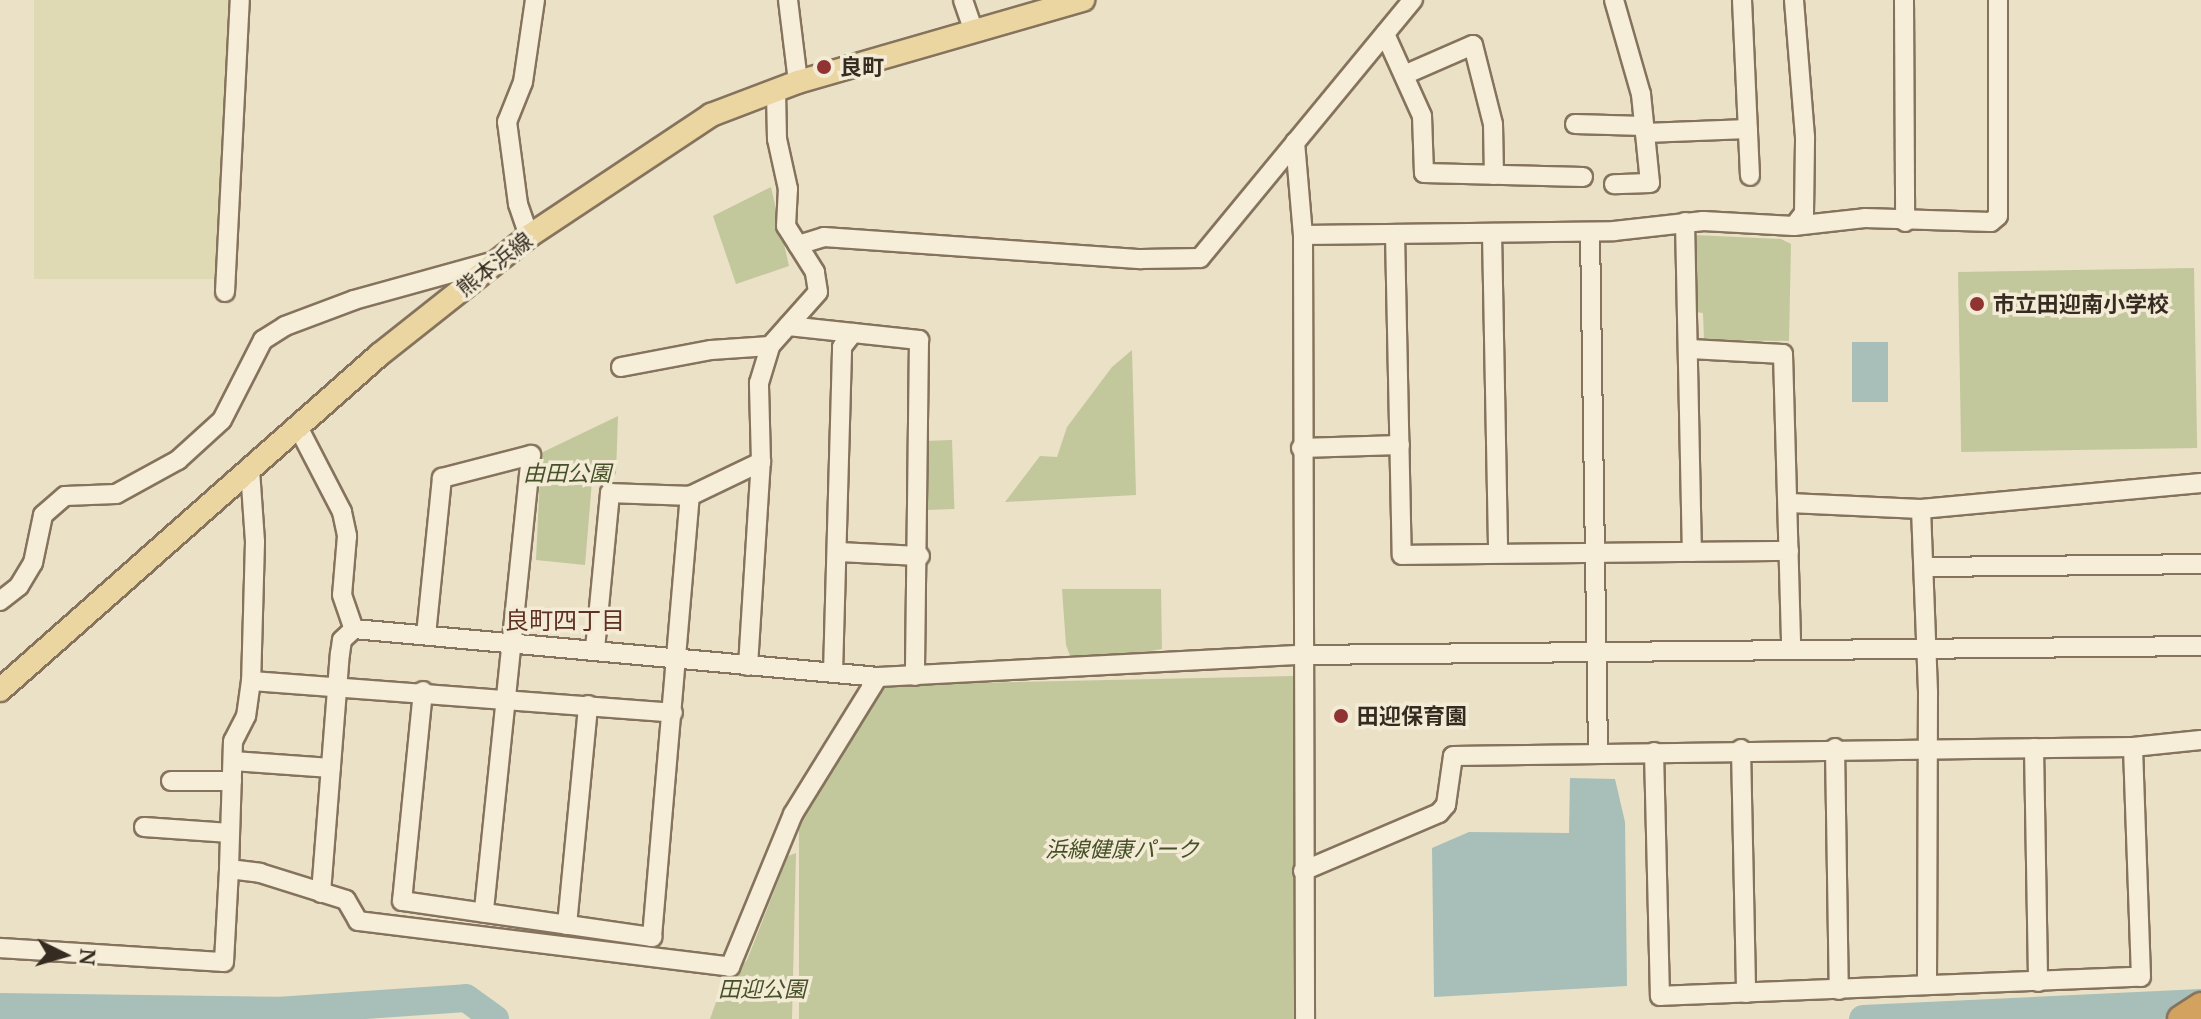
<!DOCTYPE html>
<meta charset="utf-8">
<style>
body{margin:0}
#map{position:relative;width:2201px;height:1019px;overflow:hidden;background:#ebe1c6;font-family:"PT Serif","Noto Sans JP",serif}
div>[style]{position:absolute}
.farmland>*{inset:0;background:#e0dab4;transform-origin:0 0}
.green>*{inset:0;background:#c2c89b;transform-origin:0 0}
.water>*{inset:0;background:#a7bfb8;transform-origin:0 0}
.river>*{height:28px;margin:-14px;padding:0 14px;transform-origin:14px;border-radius:14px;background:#a7bfb8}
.roads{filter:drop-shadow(2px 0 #85735d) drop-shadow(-2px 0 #85735d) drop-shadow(0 2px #85735d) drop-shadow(0 -2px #85735d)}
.minor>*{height:18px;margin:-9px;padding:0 9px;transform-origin:9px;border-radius:9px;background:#f6eed9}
.major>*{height:22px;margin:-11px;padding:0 11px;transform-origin:11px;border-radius:11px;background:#ebd5a1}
.highway>*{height:26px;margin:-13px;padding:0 13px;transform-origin:13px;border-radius:13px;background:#d3a25e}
.dots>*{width:22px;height:22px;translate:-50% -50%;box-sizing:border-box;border:4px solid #f3ebd5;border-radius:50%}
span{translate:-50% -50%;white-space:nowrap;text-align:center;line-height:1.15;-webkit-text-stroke:7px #f3ebd5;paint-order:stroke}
.poi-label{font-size:22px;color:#362b20;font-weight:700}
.left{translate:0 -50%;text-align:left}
.street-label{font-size:22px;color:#362b20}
.park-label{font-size:22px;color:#465128;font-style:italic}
.neighbourhood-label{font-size:24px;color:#5f3123}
.north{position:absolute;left:24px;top:915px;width:80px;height:80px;-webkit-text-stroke:6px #f3ebd5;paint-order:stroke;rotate:95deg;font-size:22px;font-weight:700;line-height:32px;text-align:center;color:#362b20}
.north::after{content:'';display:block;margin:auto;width:28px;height:36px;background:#362b20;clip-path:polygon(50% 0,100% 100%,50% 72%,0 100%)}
</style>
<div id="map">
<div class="farmland">
<div style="left:34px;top:0;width:201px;height:279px"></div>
</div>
<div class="green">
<div style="clip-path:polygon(771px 187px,789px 266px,736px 284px,713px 216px)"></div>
<div style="clip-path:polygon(1694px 235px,1781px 239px,1791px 244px,1789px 341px,1704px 340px,1703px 313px,1696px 312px)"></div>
<div style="left:2194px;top:268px;width:180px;height:236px;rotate:89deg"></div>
<div style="clip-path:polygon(1132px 350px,1136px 495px,1005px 502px,1040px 456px,1057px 457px,1067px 427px,1112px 367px)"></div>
<div style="clip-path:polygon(618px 416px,616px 474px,592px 481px,585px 565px,536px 560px,541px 453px)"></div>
<div style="left:952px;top:440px;width:69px;height:28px;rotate:88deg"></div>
<div style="clip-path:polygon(1062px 589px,1161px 589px,1162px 649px,1073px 664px,1066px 645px)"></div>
<div style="clip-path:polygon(1293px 676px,1295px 1019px,799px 1019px,799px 826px,882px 685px)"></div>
<div style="clip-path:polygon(796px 853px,792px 1019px,710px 1019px,721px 988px,747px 960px,788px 856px)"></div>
</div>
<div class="water">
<div style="left:1852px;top:342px;width:36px;height:60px"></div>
<div style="clip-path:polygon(1570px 778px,1615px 779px,1625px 822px,1627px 986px,1434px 997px,1432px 848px,1469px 832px,1569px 833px)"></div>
</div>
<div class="river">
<div style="left:0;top:1007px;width:277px;rotate:0.8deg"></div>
<div style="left:277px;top:1011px;width:189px;rotate:-3.9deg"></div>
<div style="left:466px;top:998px;width:36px;rotate:36deg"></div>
<div style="left:1863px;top:1019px;width:338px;rotate:-2.7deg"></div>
</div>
<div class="roads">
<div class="minor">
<div style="left:788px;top:0;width:83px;rotate:83deg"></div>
<div style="left:963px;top:0;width:34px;rotate:71deg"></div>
<div style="left:1614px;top:0;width:98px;rotate:74deg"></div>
<div style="left:1641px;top:94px;width:89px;rotate:84.2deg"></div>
<div style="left:1650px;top:183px;width:36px;rotate:178deg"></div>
<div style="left:1742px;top:0;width:176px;rotate:87.4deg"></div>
<div style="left:1904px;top:0;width:222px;rotate:89.7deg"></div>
<div style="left:1385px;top:34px;width:90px;rotate:65.7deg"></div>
<div style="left:1422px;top:116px;width:57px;rotate:88deg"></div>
<div style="left:1424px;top:173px;width:159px;rotate:1.4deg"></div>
<div style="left:1404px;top:75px;width:75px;rotate:-23.5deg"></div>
<div style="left:1473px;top:45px;width:81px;rotate:75.8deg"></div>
<div style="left:1493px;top:124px;width:51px;rotate:88.9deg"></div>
<div style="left:1575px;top:124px;width:69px;rotate:1.7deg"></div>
<div style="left:1645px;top:133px;width:103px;rotate:-2.2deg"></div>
<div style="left:1295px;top:142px;width:93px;rotate:85.1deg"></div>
<div style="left:1303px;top:235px;width:784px;rotate:89.85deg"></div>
<div style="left:1685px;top:222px;width:330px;rotate:88.8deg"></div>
<div style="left:1794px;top:226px;width:71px;rotate:-6.4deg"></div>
<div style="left:1865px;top:218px;width:126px;rotate:1.8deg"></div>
<div style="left:1991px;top:222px;width:9px;rotate:-41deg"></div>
<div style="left:1998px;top:216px;width:216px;rotate:-90deg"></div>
<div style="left:1590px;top:232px;width:520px;rotate:89.12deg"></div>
<div style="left:1492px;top:233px;width:320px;rotate:88.9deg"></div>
<div style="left:1395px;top:234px;width:321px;rotate:88.8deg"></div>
<div style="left:1402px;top:555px;width:387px;rotate:-0.6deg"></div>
<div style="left:1303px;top:235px;width:311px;rotate:-0.7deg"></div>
<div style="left:1614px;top:231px;width:90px;rotate:-6.4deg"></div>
<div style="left:1703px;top:221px;width:91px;rotate:3.1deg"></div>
<div style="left:1794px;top:226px;width:16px;rotate:-52deg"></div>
<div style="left:1804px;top:213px;width:76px;rotate:-89.2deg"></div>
<div style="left:1805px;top:137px;width:137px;rotate:-94.6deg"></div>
<div style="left:529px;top:236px;width:34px;rotate:-109deg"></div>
<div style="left:518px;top:204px;width:83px;rotate:-97.6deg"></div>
<div style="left:507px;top:122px;width:43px;rotate:-68.2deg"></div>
<div style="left:523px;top:82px;width:83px;rotate:-81.7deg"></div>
<div style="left:798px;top:245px;width:27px;rotate:-17deg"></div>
<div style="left:824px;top:237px;width:318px;rotate:4deg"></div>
<div style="left:1141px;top:259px;width:59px;rotate:-1deg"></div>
<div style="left:1200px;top:258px;width:335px;rotate:-50.5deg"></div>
<div style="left:225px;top:292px;width:292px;rotate:-87.1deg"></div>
<div style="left:788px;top:326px;width:132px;rotate:6.1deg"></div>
<div style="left:919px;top:340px;width:336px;rotate:90.7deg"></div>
<div style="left:1690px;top:349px;width:93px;rotate:3.1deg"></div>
<div style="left:1783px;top:354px;width:295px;rotate:88.4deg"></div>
<div style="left:621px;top:367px;width:92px;rotate:-10.7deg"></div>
<div style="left:711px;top:350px;width:59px;rotate:-3.9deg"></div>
<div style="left:298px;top:427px;width:96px;rotate:62.6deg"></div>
<div style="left:342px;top:512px;width:25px;rotate:78deg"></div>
<div style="left:347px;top:536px;width:59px;rotate:94.8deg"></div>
<div style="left:342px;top:595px;width:36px;rotate:71deg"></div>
<div style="left:354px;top:629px;width:526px;rotate:5.23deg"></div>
<div style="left:1301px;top:448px;width:99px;rotate:-1.7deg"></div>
<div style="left:250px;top:470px;width:72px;rotate:86deg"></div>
<div style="left:255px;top:542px;width:139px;rotate:91.6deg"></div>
<div style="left:251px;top:681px;width:35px;rotate:98deg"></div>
<div style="left:246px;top:716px;width:28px;rotate:117deg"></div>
<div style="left:233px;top:741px;width:128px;rotate:91.8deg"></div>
<div style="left:229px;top:869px;width:31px;rotate:7deg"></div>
<div style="left:260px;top:873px;width:90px;rotate:17.4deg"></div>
<div style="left:346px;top:900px;width:24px;rotate:60deg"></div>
<div style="left:358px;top:921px;width:375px;rotate:7deg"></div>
<div style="left:730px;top:967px;width:165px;rotate:-67.6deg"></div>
<div style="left:793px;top:814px;width:161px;rotate:-58.2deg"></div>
<div style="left:878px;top:677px;width:424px;rotate:-3deg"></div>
<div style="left:1301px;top:655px;width:900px;rotate:-0.57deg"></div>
<div style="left:1789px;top:503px;width:132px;rotate:2.6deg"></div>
<div style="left:1921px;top:509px;width:281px;rotate:-5.3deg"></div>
<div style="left:1921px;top:509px;width:185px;rotate:87.8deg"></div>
<div style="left:1928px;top:694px;width:291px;rotate:90.2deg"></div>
<div style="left:838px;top:552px;width:82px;rotate:2.8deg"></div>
<div style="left:1924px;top:567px;width:277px;rotate:-0.6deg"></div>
<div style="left:0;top:601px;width:24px;rotate:-38deg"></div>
<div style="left:19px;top:586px;width:27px;rotate:-59deg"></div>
<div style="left:33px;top:563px;width:49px;rotate:-78.2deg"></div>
<div style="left:43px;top:515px;width:29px;rotate:-41deg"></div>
<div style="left:65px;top:496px;width:51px;rotate:-2.2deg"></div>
<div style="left:116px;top:494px;width:71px;rotate:-28.7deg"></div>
<div style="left:178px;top:460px;width:59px;rotate:-42.3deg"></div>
<div style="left:222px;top:420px;width:90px;rotate:-62.9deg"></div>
<div style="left:263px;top:340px;width:26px;rotate:-32deg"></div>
<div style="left:285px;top:326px;width:74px;rotate:-20.6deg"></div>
<div style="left:354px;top:300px;width:146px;rotate:-15.5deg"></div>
<div style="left:426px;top:635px;width:158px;rotate:-84.2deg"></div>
<div style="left:442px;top:478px;width:92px;rotate:-14.5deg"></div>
<div style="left:531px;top:455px;width:460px;rotate:95.9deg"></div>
<div style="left:595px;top:649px;width:157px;rotate:-84.5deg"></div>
<div style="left:610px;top:493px;width:80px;rotate:2.1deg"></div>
<div style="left:748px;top:666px;width:204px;rotate:-86.4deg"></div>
<div style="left:761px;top:462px;width:79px;rotate:-91.5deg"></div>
<div style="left:759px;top:383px;width:39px;rotate:-73deg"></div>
<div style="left:770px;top:346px;width:72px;rotate:-48.4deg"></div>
<div style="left:818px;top:292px;width:20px;rotate:-99deg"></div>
<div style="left:815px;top:272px;width:54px;rotate:-122.2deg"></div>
<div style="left:786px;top:226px;width:37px;rotate:-87deg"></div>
<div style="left:788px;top:189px;width:51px;rotate:-102.4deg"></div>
<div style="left:777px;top:139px;width:46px;rotate:-91.2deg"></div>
<div style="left:833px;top:673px;width:326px;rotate:-88.4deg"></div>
<div style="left:842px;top:347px;width:18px;rotate:-52deg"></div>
<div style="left:251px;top:681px;width:423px;rotate:4.3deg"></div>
<div style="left:423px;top:691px;width:211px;rotate:95.7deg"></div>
<div style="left:402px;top:901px;width:253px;rotate:8.2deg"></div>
<div style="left:652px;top:937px;width:443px;rotate:-85.1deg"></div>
<div style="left:690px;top:496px;width:79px;rotate:-25.6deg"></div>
<div style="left:1835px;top:748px;width:242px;rotate:89.1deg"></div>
<div style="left:2034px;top:748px;width:234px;rotate:89deg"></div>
<div style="left:1741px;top:749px;width:244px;rotate:88.8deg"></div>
<div style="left:1654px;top:752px;width:244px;rotate:88.6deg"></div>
<div style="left:1660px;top:996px;width:481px;rotate:-2.3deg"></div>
<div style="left:2141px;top:977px;width:230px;rotate:-92deg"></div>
<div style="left:233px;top:761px;width:98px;rotate:4.1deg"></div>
<div style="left:171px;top:781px;width:61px"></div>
<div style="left:144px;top:827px;width:86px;rotate:4deg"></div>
<div style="left:1303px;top:871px;width:148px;rotate:-23.1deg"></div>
<div style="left:1439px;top:813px;width:11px;rotate:-49deg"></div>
<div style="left:1446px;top:805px;width:49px;rotate:-81.9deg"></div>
<div style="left:1453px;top:756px;width:680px;rotate:-0.76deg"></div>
<div style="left:2133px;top:747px;width:68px;rotate:-5.9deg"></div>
<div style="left:321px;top:893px;width:240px;rotate:-85.5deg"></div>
<div style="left:340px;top:654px;width:14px;rotate:-82deg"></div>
<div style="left:342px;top:640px;width:16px;rotate:-43deg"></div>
<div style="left:567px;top:925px;width:221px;rotate:-84.5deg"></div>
<div style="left:0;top:948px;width:224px;rotate:3.6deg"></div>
<div style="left:224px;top:962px;width:93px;rotate:-86.9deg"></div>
</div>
<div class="major">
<div style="left:0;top:690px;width:506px;rotate:-41.47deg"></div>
<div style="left:379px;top:355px;width:191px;rotate:-38.4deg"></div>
<div style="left:529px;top:236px;width:219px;rotate:-33.6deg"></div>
<div style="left:711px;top:115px;width:93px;rotate:-20.8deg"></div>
<div style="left:798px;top:82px;width:297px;rotate:-16.1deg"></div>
</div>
<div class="highway">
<div style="left:2181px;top:1019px;width:24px;rotate:-33deg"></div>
</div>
</div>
<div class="dots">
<div style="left:824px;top:67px;background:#8f3432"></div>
<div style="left:1977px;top:304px;background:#8f3432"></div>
<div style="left:1341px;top:716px;background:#8f3432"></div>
</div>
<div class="poi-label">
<span class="left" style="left:840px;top:67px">良町</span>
<span class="left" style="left:1993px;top:304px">市立田迎南小学校</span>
<span class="left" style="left:1357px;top:716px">田迎保育園</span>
</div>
<div class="street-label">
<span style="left:494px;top:264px;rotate:-38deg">熊本浜線</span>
</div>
<div class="park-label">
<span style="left:567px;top:473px">由田公園</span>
<span style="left:1122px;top:849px">浜線健康パーク</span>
<span style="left:762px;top:989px">田迎公園</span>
</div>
<div class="neighbourhood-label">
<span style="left:565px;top:621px">良町四丁目</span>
</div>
<div class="north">N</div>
</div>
